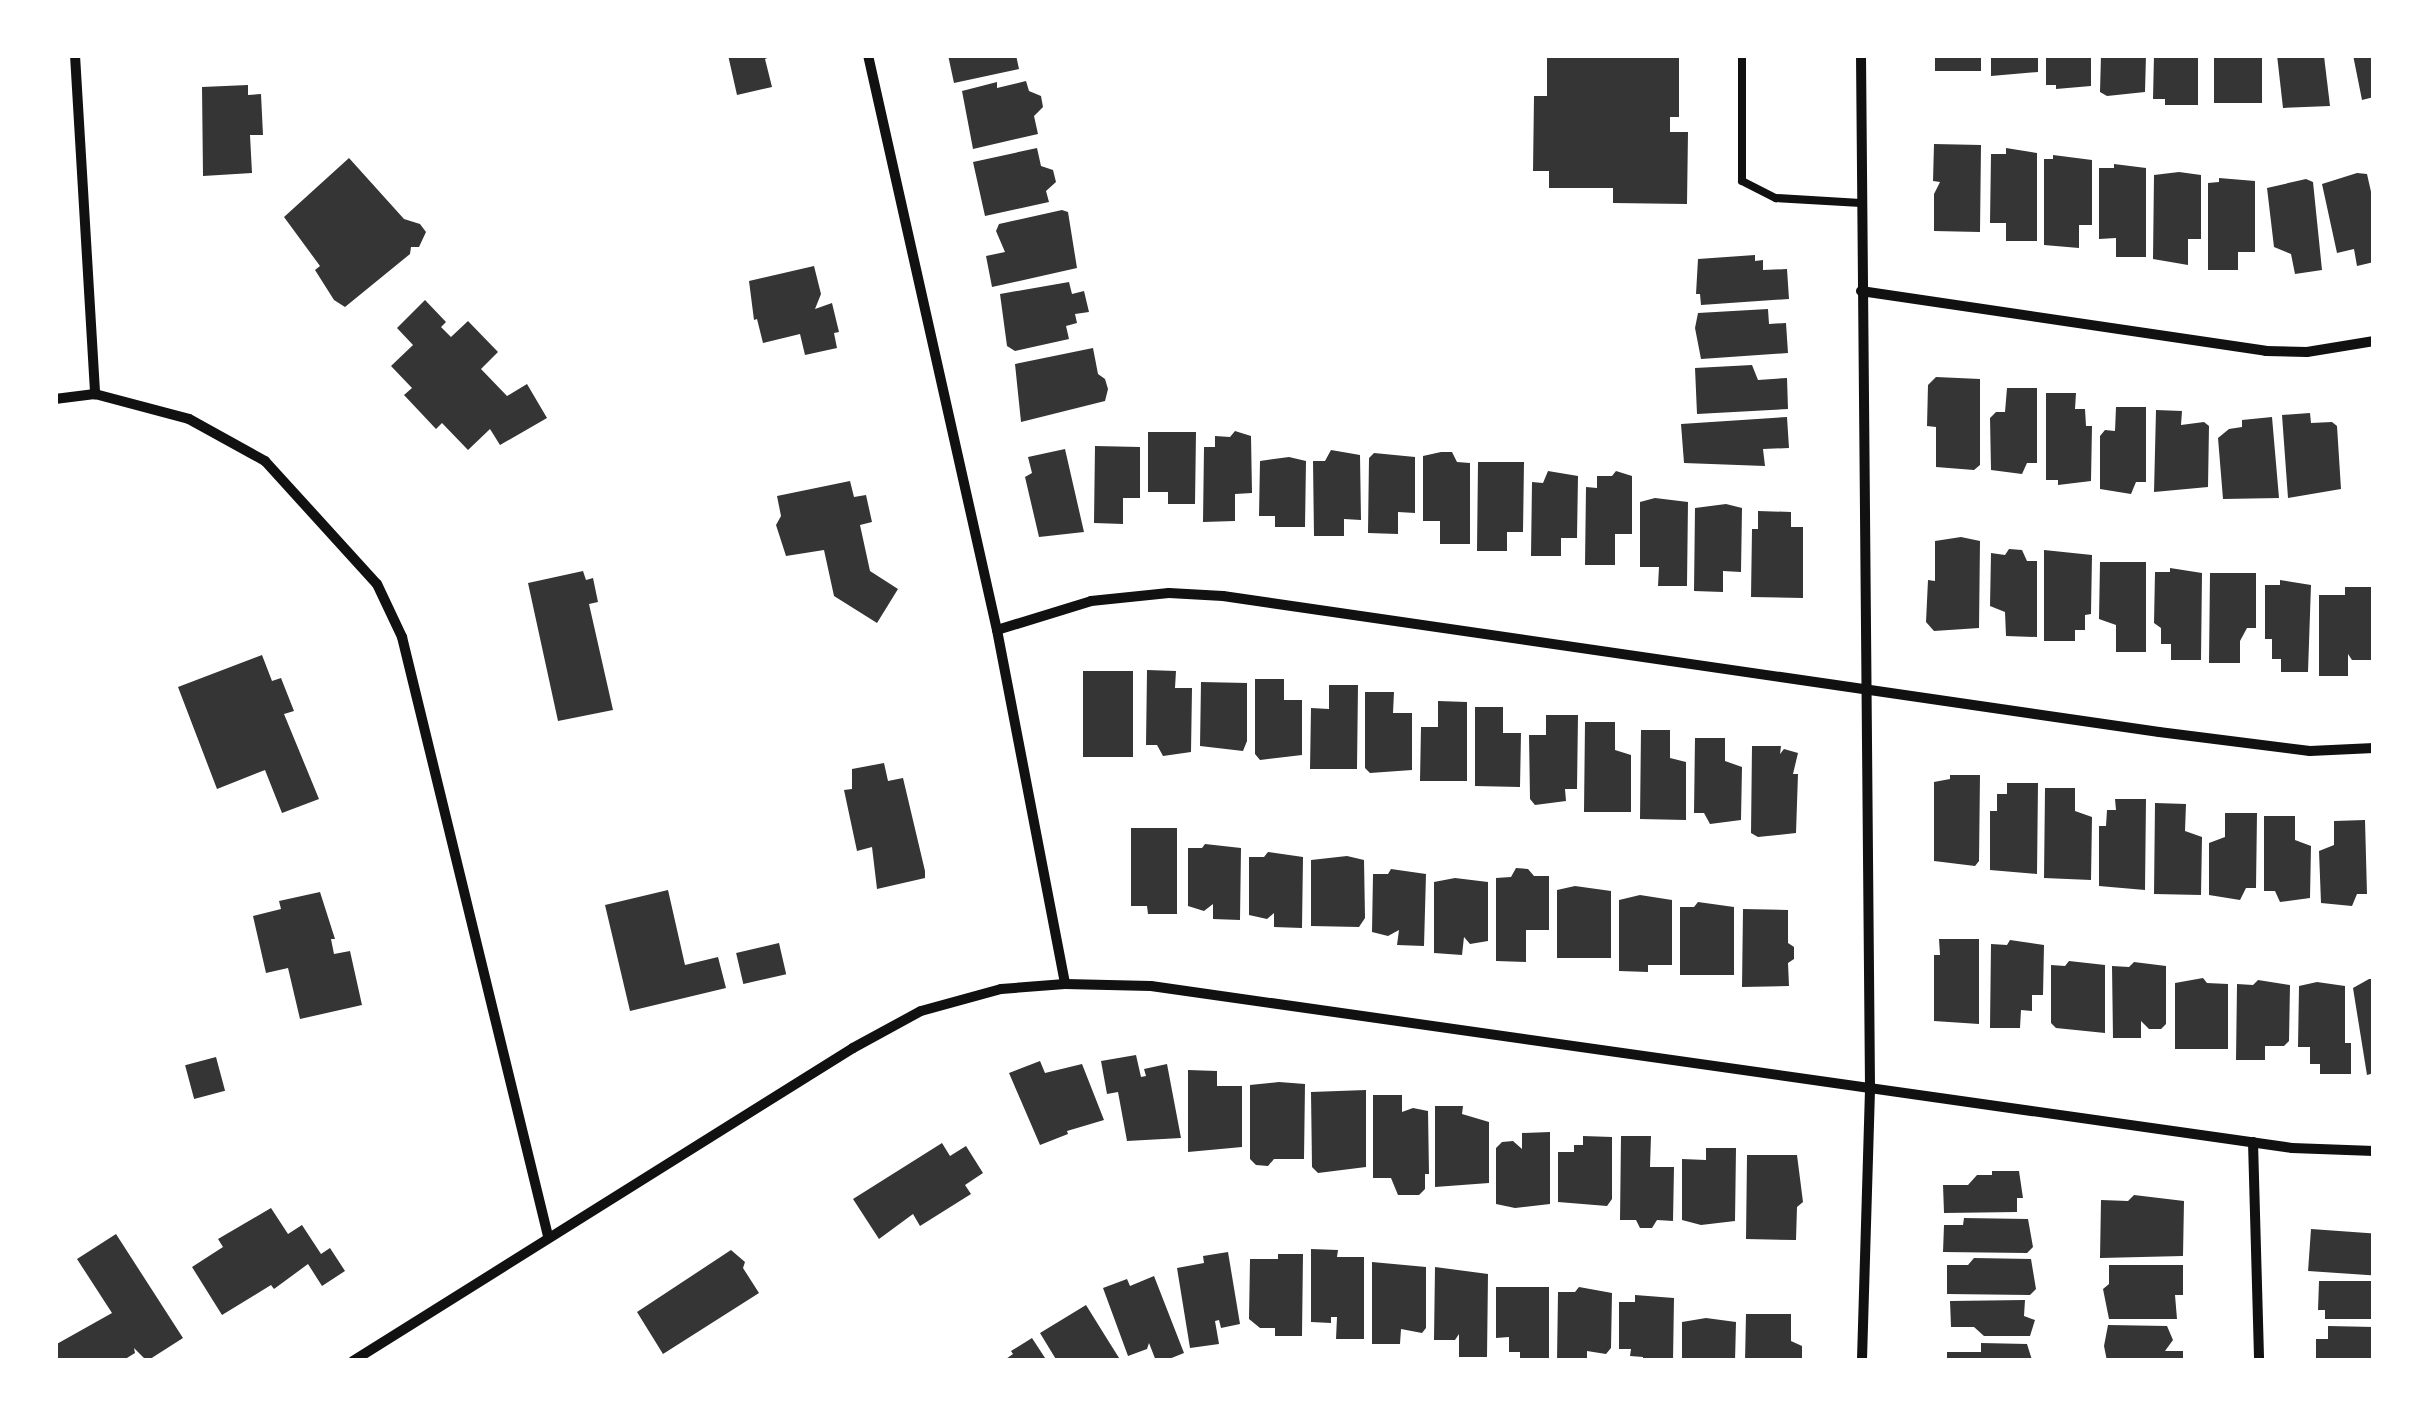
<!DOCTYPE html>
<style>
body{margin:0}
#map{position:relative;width:2429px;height:1416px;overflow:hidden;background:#fff;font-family:Roboto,sans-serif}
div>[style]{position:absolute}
.building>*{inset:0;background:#353535;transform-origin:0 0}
.service>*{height:8px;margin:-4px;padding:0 4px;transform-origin:4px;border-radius:4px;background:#111}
.minor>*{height:10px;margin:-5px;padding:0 5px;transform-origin:5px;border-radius:5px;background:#111}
span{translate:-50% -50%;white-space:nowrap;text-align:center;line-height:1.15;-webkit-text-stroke:10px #fff;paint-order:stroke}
.frame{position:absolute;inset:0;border:58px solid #fff;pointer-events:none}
</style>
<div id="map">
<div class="building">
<div style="clip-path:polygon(728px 55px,775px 55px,765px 59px,772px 87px,737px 95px)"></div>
<div style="clip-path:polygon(948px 55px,1016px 55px,1019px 69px,954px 83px)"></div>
<div style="clip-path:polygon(1547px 55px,1679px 55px,1679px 117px,1670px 117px,1670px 132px,1688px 132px,1687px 204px,1613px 203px,1613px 188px,1549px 188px,1549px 171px,1533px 171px,1534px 96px,1547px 96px)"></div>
<div style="left:1935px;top:55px;width:46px;height:16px"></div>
<div style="clip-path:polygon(1991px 55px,2038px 55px,2038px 72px,1991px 76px)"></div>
<div style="clip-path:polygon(2046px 55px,2091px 55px,2091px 86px,2056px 89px,2056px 85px,2046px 85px)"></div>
<div style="clip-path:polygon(2101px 55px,2146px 55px,2145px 92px,2107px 96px,2100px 92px)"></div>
<div style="clip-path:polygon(2154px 55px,2198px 55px,2198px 105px,2165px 105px,2165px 99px,2153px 99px)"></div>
<div style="left:2262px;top:55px;width:48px;height:48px;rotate:90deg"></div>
<div style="clip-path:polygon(2277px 55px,2324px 56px,2330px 106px,2283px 108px)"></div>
<div style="clip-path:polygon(2353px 55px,2374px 55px,2374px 97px,2362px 100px)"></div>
<div style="clip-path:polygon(1026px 81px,1029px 91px,1041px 96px,1043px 107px,1034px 116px,1038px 134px,973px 149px,962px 91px,997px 82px,997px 88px)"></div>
<div style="clip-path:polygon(248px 85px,248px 95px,261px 94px,263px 135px,250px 135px,252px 173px,203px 176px,202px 87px)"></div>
<div style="clip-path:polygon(1934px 144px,1981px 145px,1980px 232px,1934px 231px,1934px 194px,1940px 182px,1933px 181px)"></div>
<div style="clip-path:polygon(1037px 148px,1041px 166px,1053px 170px,1056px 182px,1046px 191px,1049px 202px,985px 216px,973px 162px)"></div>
<div style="clip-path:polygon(2006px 148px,2037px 153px,2037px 241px,2006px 241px,2006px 223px,1990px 223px,1991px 154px,2006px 154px)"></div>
<div style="clip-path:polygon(2053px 155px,2092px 160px,2092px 225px,2079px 225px,2079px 248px,2044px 245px,2044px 159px,2053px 159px)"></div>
<div style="clip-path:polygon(349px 158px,404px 219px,420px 224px,426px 232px,419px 247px,411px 247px,410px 254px,345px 307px,334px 300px,315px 270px,320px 266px,284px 217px)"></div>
<div style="clip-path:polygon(2114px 164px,2146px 168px,2146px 257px,2116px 257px,2116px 238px,2099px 239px,2099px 168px,2114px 168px)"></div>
<div style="clip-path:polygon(2179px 172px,2201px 175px,2201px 239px,2188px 239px,2188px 265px,2153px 259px,2154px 175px)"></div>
<div style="clip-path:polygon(2357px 173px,2367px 174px,2374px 205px,2374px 262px,2357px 266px,2354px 249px,2337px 253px,2322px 184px)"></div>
<div style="clip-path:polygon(2219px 178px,2255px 181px,2255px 252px,2238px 252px,2238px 270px,2208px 270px,2208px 183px,2219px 182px)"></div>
<div style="clip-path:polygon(2306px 179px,2313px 182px,2322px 270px,2295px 274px,2291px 254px,2274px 247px,2267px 188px)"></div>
<div style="clip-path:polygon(1062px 210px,1068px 212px,1077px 268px,992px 287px,986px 256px,1005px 252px,996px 231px,999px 224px)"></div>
<div style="clip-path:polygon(1755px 255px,1755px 261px,1763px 260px,1763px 270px,1787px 269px,1789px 299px,1701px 305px,1700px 294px,1696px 294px,1698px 259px)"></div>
<div style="clip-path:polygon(814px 266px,821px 294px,815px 309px,832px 303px,839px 332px,834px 333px,837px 348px,805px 355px,800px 334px,763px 343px,757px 319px,754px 320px,749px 281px)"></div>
<div style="clip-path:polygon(1069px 282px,1072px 294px,1084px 291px,1089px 312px,1075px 314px,1077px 323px,1066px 326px,1069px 339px,1015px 351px,1007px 346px,1000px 294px)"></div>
<div style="clip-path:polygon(425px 300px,446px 322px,441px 327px,451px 337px,468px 321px,498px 352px,481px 369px,507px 396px,527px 384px,547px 418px,500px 445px,490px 429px,468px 450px,442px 423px,436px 429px,404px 395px,412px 388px,391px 366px,413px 345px,397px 328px)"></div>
<div style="clip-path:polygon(1768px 309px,1769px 324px,1786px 323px,1788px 353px,1701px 359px,1695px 328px,1698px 313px)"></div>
<div style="clip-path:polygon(1093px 348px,1098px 374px,1105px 379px,1108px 389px,1105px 401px,1021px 422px,1015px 364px)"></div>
<div style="clip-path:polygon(1752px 365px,1758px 380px,1787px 378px,1788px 409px,1697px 414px,1695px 368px)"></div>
<div style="clip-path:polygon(1936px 377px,1980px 379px,1980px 465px,1974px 470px,1936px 467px,1936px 427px,1927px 426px,1928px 385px)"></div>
<div style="clip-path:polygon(2007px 388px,2037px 388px,2037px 463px,2027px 463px,2022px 474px,1991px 470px,1990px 418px,1996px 412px,2005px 412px)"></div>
<div style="clip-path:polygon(2046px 393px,2076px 393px,2075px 409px,2085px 409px,2086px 426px,2092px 426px,2091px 481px,2058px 485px,2058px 480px,2046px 480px)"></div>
<div style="clip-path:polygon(2116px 407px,2146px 407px,2146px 482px,2136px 482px,2131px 494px,2100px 489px,2100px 436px,2105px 430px,2115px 431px)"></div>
<div style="clip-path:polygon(2156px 410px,2182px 411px,2181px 425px,2204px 422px,2209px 426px,2208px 487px,2154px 492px)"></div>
<div style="clip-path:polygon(2310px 413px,2311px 423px,2332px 422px,2337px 426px,2341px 489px,2288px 498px,2282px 415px)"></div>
<div style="clip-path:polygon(1787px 417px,1789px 448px,1763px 449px,1765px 466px,1684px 463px,1681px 424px)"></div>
<div style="clip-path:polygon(2272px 417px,2279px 498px,2223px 499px,2218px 438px,2229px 429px,2242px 427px,2242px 420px)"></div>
<div style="clip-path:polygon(1235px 431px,1251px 436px,1252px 493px,1235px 494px,1235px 521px,1203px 522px,1204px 447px,1215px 447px,1215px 436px,1230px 437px)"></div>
<div style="clip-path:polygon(1148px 432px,1196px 432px,1195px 504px,1168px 504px,1168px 492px,1148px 492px)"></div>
<div style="clip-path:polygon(1095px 446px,1140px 447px,1140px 498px,1123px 498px,1123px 524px,1094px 523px)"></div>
<div style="clip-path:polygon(1065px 449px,1084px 532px,1039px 537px,1025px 477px,1032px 473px,1028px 457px)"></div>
<div style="clip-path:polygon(1331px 450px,1360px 455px,1361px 520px,1344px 519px,1344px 536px,1314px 536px,1313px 461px,1325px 461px)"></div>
<div style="clip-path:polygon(1441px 452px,1452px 452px,1457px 462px,1470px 463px,1470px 544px,1440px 544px,1440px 521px,1423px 521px,1423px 456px)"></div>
<div style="clip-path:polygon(1374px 453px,1415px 457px,1415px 513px,1398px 512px,1398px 534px,1368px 533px,1369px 458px)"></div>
<div style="clip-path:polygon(1289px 457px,1306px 461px,1305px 527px,1275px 527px,1275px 516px,1259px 516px,1260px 461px)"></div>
<div style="clip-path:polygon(1478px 462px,1524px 462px,1523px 532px,1507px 532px,1507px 551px,1477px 551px)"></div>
<div style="clip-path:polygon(1548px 471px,1578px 476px,1577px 538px,1561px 538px,1561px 556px,1531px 556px,1532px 482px,1543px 483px)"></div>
<div style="clip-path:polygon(1616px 471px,1632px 476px,1632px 534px,1615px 534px,1615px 565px,1585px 565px,1586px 487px,1597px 488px,1597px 476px,1612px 476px)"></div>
<div style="clip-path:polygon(850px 481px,854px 497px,866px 495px,872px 522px,860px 525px,870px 571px,898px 589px,877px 623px,834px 596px,824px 550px,786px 556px,776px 525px,781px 516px,777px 496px)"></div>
<div style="clip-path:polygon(1655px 498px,1688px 502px,1687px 586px,1658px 586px,1659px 567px,1640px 567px,1640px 502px)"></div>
<div style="clip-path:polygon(1726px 504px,1742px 508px,1741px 572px,1723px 571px,1723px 592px,1694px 591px,1695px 508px)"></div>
<div style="clip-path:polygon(1758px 511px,1791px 512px,1791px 527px,1803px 527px,1803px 598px,1751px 597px,1752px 529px,1758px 529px)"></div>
<div style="clip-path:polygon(1961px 537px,1980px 541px,1979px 628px,1934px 631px,1926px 622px,1928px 580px,1935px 581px,1935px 541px)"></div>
<div style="clip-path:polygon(2009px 549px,2022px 550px,2027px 561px,2037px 561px,2037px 637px,2006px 636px,2005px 612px,1990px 606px,1991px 553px,2005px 555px)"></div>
<div style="clip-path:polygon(2044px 550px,2092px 555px,2091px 614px,2085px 615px,2085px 630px,2075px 630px,2075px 641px,2044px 641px)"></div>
<div style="clip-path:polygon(2100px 562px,2146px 562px,2146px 652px,2116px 652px,2116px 625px,2099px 619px)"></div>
<div style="clip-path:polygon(2170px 568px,2202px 573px,2201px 660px,2171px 660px,2171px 644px,2161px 644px,2161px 628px,2154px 623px,2155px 572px,2170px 572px)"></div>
<div style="clip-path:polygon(583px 571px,586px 580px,593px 578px,598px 602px,589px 604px,613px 710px,558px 721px,528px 583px)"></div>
<div style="clip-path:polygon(2210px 573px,2256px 573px,2256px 628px,2247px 628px,2240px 641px,2240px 663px,2209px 663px)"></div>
<div style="clip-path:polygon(2280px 580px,2311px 585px,2308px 672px,2281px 672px,2281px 659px,2272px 659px,2272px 639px,2265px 639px,2265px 585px,2280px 585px)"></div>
<div style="clip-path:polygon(2345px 587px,2372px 587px,2372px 660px,2352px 660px,2348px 654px,2348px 676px,2319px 676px,2319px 595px,2345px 595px)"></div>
<div style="clip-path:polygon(262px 655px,272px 681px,281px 678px,294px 711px,284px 714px,319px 799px,282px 813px,265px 770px,217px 789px,178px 687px)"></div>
<div style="clip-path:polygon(1147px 670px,1176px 671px,1175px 688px,1192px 688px,1191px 752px,1163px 756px,1157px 745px,1146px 745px)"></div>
<div style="left:1133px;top:671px;width:86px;height:50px;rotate:90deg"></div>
<div style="clip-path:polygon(1255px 679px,1284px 679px,1284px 700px,1302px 700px,1302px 755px,1260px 760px,1255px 754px)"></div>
<div style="clip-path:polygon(1201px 682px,1247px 683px,1247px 741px,1243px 751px,1200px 746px)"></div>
<div style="clip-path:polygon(1329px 685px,1358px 685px,1357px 769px,1310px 769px,1311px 708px,1329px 709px)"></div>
<div style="clip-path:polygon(1365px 692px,1394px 692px,1393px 713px,1412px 713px,1412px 770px,1370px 773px,1365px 768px)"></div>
<div style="clip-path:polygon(1438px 701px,1467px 702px,1467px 781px,1420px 781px,1421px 727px,1438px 727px)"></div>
<div style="clip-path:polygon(1475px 707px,1503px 707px,1503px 733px,1521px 733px,1520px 787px,1475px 786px)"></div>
<div style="clip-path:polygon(1546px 715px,1578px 715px,1577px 789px,1565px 789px,1566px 801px,1535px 805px,1530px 799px,1529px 735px,1546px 735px)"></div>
<div style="clip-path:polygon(1585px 722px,1615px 722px,1615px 750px,1631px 755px,1631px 812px,1584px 812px)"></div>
<div style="clip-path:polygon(1641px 730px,1670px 730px,1670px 758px,1686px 762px,1686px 820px,1640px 819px)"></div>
<div style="clip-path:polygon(1695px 738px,1725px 738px,1725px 761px,1742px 767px,1741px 820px,1710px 824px,1704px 813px,1694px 813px)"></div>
<div style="clip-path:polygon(1752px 746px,1781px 746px,1780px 754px,1784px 749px,1798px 753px,1793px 774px,1798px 774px,1796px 833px,1758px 837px,1751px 833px)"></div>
<div style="clip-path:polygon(884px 763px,888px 781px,903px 778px,925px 871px,925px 878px,877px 889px,872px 847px,857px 851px,844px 790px,852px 789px,852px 769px)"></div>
<div style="clip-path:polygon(1950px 775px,1980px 775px,1979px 861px,1975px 866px,1934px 861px,1934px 782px,1950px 779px)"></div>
<div style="clip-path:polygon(2007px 783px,2038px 783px,2037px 874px,1990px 870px,1990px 811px,1997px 811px,1997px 794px,2007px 794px)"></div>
<div style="clip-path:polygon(2045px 788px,2075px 788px,2075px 811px,2092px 817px,2091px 880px,2044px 878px)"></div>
<div style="clip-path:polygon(2115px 799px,2146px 799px,2145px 890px,2099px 886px,2099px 826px,2106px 826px,2107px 810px,2116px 810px)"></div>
<div style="clip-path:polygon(2155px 803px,2186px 804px,2185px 831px,2202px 837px,2201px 895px,2154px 894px)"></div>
<div style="clip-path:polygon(2225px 813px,2257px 813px,2256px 888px,2246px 888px,2240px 900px,2209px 895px,2209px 843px,2225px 837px)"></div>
<div style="clip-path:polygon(2264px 816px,2295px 816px,2295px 840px,2311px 846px,2310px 898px,2280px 902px,2275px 891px,2264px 891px)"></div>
<div style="clip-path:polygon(2365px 820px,2367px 894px,2357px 894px,2352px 906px,2321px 903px,2319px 851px,2334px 845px,2334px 821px)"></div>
<div style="clip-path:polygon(1131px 828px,1177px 828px,1177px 914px,1148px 914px,1147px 906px,1131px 906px)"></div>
<div style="clip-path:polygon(1205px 844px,1241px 848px,1240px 920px,1213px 919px,1213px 904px,1204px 911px,1188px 906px,1188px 848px,1202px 848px)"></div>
<div style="clip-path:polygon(1268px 852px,1303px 857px,1302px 928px,1274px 927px,1274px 913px,1267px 919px,1249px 915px,1249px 857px,1264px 857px)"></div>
<div style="clip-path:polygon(1347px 856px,1364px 860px,1365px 918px,1359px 927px,1311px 926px,1311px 860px)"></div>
<div style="clip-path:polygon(1516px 868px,1528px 869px,1534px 876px,1549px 876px,1549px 930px,1526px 930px,1526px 962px,1496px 961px,1496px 878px,1511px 877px)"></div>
<div style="clip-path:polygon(1391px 869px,1426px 874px,1424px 946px,1397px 945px,1399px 930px,1388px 936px,1372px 932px,1373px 874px,1388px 874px)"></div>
<div style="clip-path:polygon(1455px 878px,1488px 882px,1488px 941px,1470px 944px,1464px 937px,1462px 955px,1434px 953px,1434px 882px)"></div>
<div style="clip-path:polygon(1575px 886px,1611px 891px,1611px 958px,1557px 958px,1557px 890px)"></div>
<div style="clip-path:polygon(668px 890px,685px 965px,718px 957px,726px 988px,630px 1011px,605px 905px)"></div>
<div style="clip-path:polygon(320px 892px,335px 939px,331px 939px,334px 954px,350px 951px,362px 1005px,300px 1019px,288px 968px,266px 973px,253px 916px,281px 909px,279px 901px)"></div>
<div style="clip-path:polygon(1640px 895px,1672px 900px,1672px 965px,1648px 965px,1648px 972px,1619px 971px,1619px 900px)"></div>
<div style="clip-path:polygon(1698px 902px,1734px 907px,1734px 975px,1680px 975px,1680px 907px,1694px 907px)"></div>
<div style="clip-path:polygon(1743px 909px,1788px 910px,1788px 943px,1794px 947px,1794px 959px,1788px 963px,1789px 986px,1742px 987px)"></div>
<div style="clip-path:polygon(1939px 939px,1979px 939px,1979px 1024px,1934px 1021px,1934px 955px,1940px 955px)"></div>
<div style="clip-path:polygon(2010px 940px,2044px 945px,2043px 995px,2032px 995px,2032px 1011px,2021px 1010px,2020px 1028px,1990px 1028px,1991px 944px,2007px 945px)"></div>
<div style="left:779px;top:943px;width:32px;height:44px;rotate:77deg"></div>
<div style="clip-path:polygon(2069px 961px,2105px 965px,2105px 1033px,2056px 1028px,2051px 1023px,2051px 965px,2065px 966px)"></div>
<div style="clip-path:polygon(2134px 962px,2166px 966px,2166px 1024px,2161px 1029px,2149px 1029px,2141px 1021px,2141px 1038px,2113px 1038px,2112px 966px,2129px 967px)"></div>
<div style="clip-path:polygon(2203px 978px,2207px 983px,2228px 984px,2228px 1049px,2175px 1049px,2175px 983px)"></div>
<div style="clip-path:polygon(2369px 979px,2374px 979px,2374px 1073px,2367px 1075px,2353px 988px)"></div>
<div style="clip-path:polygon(2258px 980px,2290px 985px,2289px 1041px,2284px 1046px,2265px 1046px,2265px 1060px,2236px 1060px,2237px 984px,2253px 985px)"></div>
<div style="clip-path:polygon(2317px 982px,2345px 986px,2345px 1043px,2351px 1043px,2351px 1074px,2320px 1074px,2320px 1064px,2310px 1064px,2310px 1047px,2298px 1047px,2299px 986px)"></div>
<div style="clip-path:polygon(1136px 1055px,1141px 1077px,1146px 1076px,1144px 1069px,1167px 1064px,1181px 1138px,1127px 1141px,1118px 1092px,1107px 1094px,1101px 1061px)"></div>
<div style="left:216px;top:1057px;width:35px;height:32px;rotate:75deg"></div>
<div style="clip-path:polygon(1040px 1061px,1045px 1073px,1082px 1064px,1104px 1120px,1067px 1131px,1068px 1134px,1040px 1145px,1009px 1073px)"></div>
<div style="clip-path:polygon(1188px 1070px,1217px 1071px,1217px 1086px,1242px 1086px,1242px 1147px,1188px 1152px)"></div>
<div style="clip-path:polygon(1279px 1082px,1305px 1084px,1304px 1159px,1274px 1159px,1268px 1166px,1256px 1165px,1250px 1159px,1250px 1085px)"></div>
<div style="clip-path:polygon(1366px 1090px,1366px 1167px,1318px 1173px,1312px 1167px,1311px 1092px)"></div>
<div style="clip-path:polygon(1373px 1095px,1402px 1095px,1402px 1112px,1413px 1108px,1428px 1111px,1429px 1174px,1425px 1174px,1425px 1189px,1419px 1195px,1398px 1195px,1391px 1178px,1373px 1178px)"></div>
<div style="clip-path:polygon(1435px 1106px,1463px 1106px,1462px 1114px,1489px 1122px,1489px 1183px,1435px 1187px)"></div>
<div style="clip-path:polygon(1550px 1132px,1550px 1204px,1515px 1208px,1496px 1204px,1496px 1148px,1502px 1142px,1513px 1141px,1522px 1149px,1522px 1133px)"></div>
<div style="clip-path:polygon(1583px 1136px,1612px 1137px,1612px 1199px,1607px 1206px,1558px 1202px,1558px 1152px,1574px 1152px,1574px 1145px,1583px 1145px)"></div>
<div style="clip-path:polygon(1621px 1136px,1651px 1136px,1650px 1167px,1674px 1167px,1673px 1221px,1657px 1220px,1652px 1228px,1640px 1228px,1636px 1220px,1620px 1220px)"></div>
<div style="clip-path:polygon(942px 1143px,950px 1156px,966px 1146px,983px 1173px,965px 1185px,971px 1194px,920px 1226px,913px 1214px,879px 1239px,853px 1199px)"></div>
<div style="clip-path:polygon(1706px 1148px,1736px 1148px,1735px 1221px,1701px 1225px,1682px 1220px,1682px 1159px,1706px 1160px)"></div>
<div style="clip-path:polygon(1747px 1155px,1797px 1155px,1803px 1202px,1797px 1207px,1796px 1240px,1746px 1239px)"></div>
<div style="clip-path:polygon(1992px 1171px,2019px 1171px,2023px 1198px,2017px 1198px,2017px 1212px,1944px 1213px,1943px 1185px,1968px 1185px,1977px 1175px,1992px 1175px)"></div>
<div style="clip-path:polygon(2134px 1195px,2184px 1201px,2183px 1256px,2100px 1258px,2101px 1200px,2128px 1201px)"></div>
<div style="clip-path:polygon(271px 1208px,288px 1234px,302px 1225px,321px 1254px,330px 1248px,345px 1271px,322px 1286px,308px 1264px,274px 1289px,271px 1285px,222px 1315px,192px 1267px,223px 1247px,218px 1239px)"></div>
<div style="clip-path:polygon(1964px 1218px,2028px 1219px,2033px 1247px,2027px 1253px,1943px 1252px,1944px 1225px,1963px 1225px)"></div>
<div style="left:2311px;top:1229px;width:63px;height:42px;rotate:4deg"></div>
<div style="clip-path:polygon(116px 1234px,183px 1338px,147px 1361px,134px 1348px,135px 1353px,122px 1361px,55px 1361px,55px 1345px,112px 1313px,77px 1259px)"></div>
<div style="clip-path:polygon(1311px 1249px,1338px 1250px,1337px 1257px,1364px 1257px,1364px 1339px,1336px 1339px,1337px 1317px,1331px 1317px,1331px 1323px,1311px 1322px)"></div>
<div style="clip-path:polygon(731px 1250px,745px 1262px,743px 1268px,759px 1293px,663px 1354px,637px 1312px)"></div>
<div style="clip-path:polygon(1228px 1252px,1240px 1324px,1221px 1328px,1219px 1320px,1215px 1321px,1219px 1344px,1190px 1348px,1177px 1268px,1204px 1263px,1203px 1256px)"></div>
<div style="clip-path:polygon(1278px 1254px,1303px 1254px,1302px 1336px,1275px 1336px,1275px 1328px,1260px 1328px,1249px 1319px,1250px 1259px,1278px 1259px)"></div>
<div style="clip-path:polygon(1974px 1258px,2031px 1259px,2036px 1289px,2030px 1295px,1947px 1294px,1947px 1265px,1968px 1265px)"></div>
<div style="clip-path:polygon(1372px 1262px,1426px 1267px,1426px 1328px,1422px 1333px,1401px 1329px,1400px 1344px,1372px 1344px)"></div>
<div style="clip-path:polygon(2109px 1265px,2183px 1265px,2183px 1295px,2175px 1295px,2177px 1319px,2109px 1319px,2103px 1289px,2109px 1284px)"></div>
<div style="clip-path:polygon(1435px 1267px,1488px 1274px,1487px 1357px,1459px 1357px,1459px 1334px,1455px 1340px,1434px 1340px)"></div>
<div style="clip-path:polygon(1154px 1276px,1184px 1353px,1164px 1361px,1156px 1361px,1149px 1343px,1147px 1349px,1128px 1356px,1103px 1288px,1127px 1279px,1130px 1286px)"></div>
<div style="clip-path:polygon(2319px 1281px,2374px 1281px,2374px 1319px,2325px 1319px,2325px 1310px,2318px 1310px)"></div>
<div style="clip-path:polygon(1496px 1287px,1549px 1287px,1549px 1361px,1520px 1361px,1520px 1352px,1509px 1352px,1509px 1337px,1496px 1338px)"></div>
<div style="clip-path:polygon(1579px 1287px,1612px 1293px,1611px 1348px,1606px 1354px,1587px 1351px,1587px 1361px,1557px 1361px,1558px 1292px,1575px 1292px)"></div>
<div style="clip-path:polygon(1635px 1295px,1674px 1298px,1673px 1361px,1643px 1361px,1643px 1357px,1630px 1356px,1631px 1349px,1619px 1349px,1619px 1302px,1635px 1302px)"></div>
<div style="clip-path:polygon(2025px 1300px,2024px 1316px,2035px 1320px,2030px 1336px,1984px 1336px,1974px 1327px,1951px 1327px,1950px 1301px)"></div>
<div style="clip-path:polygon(1086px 1305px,1109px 1342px,1121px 1361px,1057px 1361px,1040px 1333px)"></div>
<div style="clip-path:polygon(1746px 1314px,1791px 1314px,1791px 1341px,1802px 1346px,1802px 1361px,1745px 1361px)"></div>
<div style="clip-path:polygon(1706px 1318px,1736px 1322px,1735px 1361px,1682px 1361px,1682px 1322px)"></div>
<div style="clip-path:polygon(2108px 1325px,2167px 1326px,2173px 1340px,2165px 1351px,2183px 1351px,2183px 1361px,2107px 1361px,2104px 1346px)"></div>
<div style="clip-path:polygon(2328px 1326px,2374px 1327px,2374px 1361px,2316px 1361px,2316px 1339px,2328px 1339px)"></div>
<div style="clip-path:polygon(1032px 1338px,1047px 1361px,1003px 1361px,1013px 1354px,1011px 1351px)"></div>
<div style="clip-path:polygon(1981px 1343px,2027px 1344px,2032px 1360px,1947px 1361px,1947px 1352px,1981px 1352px)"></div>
</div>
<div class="service">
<div style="left:1742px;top:55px;width:126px;rotate:90deg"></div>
<div style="left:1742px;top:181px;width:38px;rotate:27deg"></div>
<div style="left:1776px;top:198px;width:85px;rotate:3.4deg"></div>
</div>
<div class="minor">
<div style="left:75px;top:55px;width:340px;rotate:86.6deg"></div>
<div style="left:868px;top:55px;width:589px;rotate:77.36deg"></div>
<div style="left:997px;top:630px;width:360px;rotate:79.1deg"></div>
<div style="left:1861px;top:55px;width:1035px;rotate:89.5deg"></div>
<div style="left:1870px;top:1090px;width:271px;rotate:91.7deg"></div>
<div style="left:1861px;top:291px;width:409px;rotate:8.4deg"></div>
<div style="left:2266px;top:351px;width:41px;rotate:1.4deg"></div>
<div style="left:2307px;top:352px;width:68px;rotate:-9.3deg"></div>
<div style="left:55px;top:399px;width:40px;rotate:-7.1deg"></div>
<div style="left:95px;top:394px;width:97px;rotate:14.9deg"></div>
<div style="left:189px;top:419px;width:87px;rotate:28.9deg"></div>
<div style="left:265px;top:461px;width:166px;rotate:47.7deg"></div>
<div style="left:377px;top:584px;width:59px;rotate:64.7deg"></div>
<div style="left:402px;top:637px;width:617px;rotate:76.3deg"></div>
<div style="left:997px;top:630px;width:98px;rotate:-17.1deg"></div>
<div style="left:1091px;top:601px;width:78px;rotate:-5.9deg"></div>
<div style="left:1169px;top:593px;width:54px;rotate:3.2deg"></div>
<div style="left:1223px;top:596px;width:946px;rotate:8.27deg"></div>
<div style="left:2159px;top:732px;width:152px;rotate:7.2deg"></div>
<div style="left:2310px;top:751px;width:64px;rotate:-2.7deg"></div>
<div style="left:2253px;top:1142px;width:219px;rotate:88.4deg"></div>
<div style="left:353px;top:1361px;width:590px;rotate:-32.05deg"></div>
<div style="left:853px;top:1048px;width:77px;rotate:-28.6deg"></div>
<div style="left:921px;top:1011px;width:83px;rotate:-15.4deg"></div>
<div style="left:1001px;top:989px;width:64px;rotate:-4.5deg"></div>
<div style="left:1065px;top:984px;width:86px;rotate:1.3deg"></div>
<div style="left:1151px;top:986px;width:1152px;rotate:8.08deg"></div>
<div style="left:2292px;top:1148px;width:82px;rotate:2.1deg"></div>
</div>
<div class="frame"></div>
</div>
